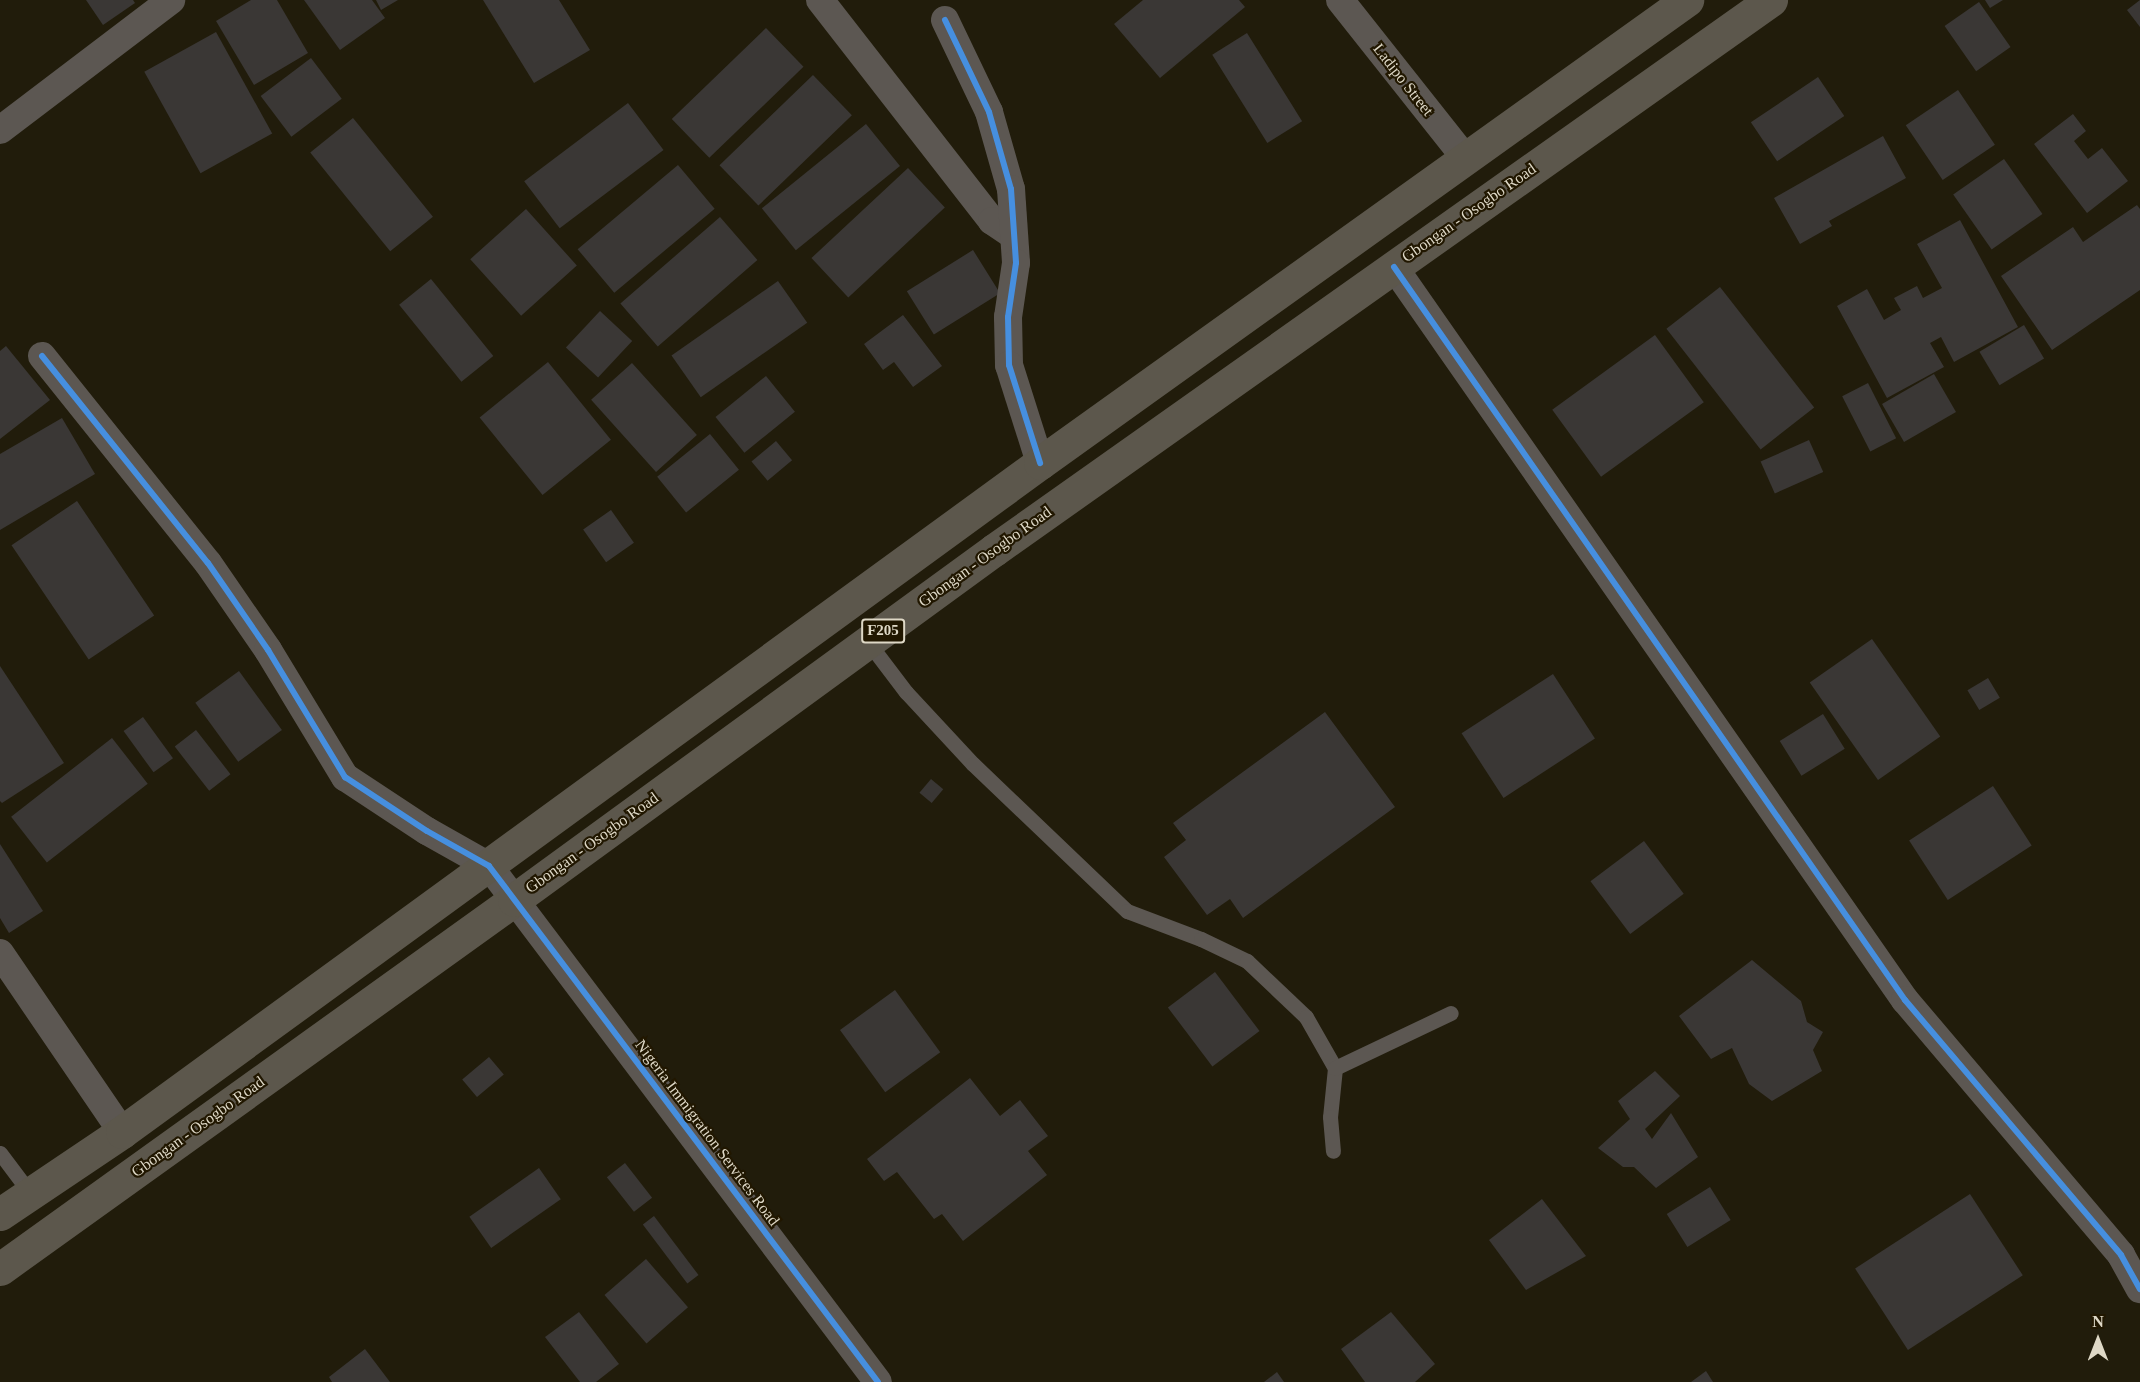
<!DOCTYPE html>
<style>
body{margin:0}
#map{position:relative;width:2140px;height:1382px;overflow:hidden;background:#211c0b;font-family:"Times New Roman",serif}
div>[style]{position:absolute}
.building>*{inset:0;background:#3a3735;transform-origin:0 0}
.lane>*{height:15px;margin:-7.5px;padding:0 7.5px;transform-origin:7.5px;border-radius:7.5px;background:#5c5752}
.street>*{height:28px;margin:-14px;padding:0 14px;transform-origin:14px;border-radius:14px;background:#5c5752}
.primary>*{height:33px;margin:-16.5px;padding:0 16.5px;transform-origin:16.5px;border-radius:16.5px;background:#5c574c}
.cycleway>*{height:6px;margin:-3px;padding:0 3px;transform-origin:3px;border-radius:3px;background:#468fdf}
span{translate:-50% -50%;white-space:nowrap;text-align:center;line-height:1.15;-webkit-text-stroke:4.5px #211700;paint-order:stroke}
.shield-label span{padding:2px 4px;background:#211700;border:2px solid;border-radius:4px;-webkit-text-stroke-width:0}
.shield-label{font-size:15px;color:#ded8c6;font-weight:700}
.street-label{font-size:16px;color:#ded8c6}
.north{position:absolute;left:2068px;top:1310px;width:60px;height:60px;-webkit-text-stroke:4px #211700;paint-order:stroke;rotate:0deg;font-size:16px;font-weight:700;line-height:24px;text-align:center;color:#ded8c6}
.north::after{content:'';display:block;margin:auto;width:21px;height:27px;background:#ded8c6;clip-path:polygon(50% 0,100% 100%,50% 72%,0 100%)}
</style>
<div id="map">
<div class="building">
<div style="clip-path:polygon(86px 0,133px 0,135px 3px,103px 25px)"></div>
<div style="clip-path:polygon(251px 0,277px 0,308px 53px,254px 85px,216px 21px)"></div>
<div style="clip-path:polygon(304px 0,372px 0,385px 18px,340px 50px)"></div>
<div style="clip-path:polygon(376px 0,398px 0,381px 10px)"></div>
<div style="clip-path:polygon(483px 0,559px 0,590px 50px,534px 83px)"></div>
<div style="clip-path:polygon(1143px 0,1239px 0,1245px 7px,1160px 78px,1114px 24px)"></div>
<div style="clip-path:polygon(1985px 0,2003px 0,1990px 8px)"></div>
<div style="clip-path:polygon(2140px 0,2140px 27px,2127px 10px)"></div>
<div style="left:1979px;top:2px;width:55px;height:42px;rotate:55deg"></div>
<div style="left:766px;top:28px;width:54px;height:131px;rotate:46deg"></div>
<div style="left:216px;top:32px;width:116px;height:82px;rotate:61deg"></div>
<div style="left:1247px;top:33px;width:104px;height:41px;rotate:58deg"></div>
<div style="left:311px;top:58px;width:51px;height:63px;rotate:53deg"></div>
<div style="left:813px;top:75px;width:56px;height:130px;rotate:46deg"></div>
<div style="left:1818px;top:77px;width:47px;height:81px;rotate:56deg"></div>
<div style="left:1958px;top:90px;width:66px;height:63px;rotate:56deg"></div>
<div style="left:628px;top:103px;width:59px;height:130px;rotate:53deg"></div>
<div style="clip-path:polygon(2073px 114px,2086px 131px,2074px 141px,2088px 159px,2102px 148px,2128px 181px,2087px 213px,2034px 144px)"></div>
<div style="left:353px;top:118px;width:127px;height:55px;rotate:51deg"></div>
<div style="left:866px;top:124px;width:54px;height:134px;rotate:51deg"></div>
<div style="clip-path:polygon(1883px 136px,1906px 178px,1829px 221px,1832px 226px,1800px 244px,1774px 198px)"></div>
<div style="left:2004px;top:159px;width:67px;height:62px;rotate:55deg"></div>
<div style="left:678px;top:165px;width:57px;height:131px;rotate:50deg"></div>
<div style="left:908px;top:168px;width:54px;height:132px;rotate:47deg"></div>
<div style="clip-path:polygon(2137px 205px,2140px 209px,2140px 290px,2052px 350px,2001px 276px,2073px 227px,2083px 242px)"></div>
<div style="left:526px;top:209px;width:76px;height:75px;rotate:48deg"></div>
<div style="left:720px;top:217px;width:57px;height:132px;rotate:49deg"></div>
<div style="clip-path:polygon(1960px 220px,2018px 327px,1954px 362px,1941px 337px,1930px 343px,1944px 367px,1887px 398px,1837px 306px,1867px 289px,1884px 320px,1901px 310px,1894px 298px,1917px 286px,1923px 298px,1942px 288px,1917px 244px)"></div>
<div style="left:973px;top:250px;width:51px;height:78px;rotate:58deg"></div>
<div style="left:431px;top:279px;width:99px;height:41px;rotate:51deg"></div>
<div style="left:778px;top:281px;width:51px;height:130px;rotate:55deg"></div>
<div style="left:1720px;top:287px;width:153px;height:68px;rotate:52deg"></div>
<div style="left:600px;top:311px;width:44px;height:50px;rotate:43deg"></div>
<div style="clip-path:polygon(903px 315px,942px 366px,913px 387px,894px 362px,883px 370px,864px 344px)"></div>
<div style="left:2024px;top:325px;width:39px;height:52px;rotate:59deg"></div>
<div style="left:1655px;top:335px;width:83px;height:127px;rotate:54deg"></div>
<div style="clip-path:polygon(6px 346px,50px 400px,0 439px,0 351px)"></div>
<div style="left:548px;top:362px;width:100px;height:88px;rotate:51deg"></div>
<div style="left:632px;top:363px;width:97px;height:55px;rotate:48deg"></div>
<div style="left:1934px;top:374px;width:44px;height:60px;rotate:60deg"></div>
<div style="left:766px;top:376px;width:46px;height:65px;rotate:51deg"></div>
<div style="left:1868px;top:383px;width:62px;height:29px;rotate:63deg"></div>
<div style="clip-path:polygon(62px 418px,95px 474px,0 530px,0 454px)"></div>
<div style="left:710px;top:434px;width:46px;height:68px;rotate:51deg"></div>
<div style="left:1809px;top:440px;width:35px;height:53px;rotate:66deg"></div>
<div style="left:776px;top:441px;width:25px;height:32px;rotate:50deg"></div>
<div style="left:77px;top:501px;width:138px;height:79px;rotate:56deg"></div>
<div style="left:611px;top:510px;width:40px;height:34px;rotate:55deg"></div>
<div style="left:1872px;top:639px;width:119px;height:76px;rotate:55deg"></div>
<div style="clip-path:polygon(0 666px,64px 763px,2px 803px,0 801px)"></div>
<div style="left:239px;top:671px;width:73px;height:54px;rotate:54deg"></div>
<div style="left:1553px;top:674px;width:77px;height:109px;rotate:57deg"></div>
<div style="left:1988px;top:678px;width:23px;height:24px;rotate:59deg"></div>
<div style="clip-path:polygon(1325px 712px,1395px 807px,1243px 918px,1230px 899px,1207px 915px,1164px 857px,1186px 840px,1173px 823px)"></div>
<div style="left:1823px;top:714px;width:41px;height:51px;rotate:58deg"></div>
<div style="left:143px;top:717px;width:51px;height:24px;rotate:54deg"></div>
<div style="left:196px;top:730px;width:56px;height:27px;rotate:52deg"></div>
<div style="left:112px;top:738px;width:58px;height:128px;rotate:52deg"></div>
<div style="left:931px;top:779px;width:16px;height:18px;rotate:40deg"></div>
<div style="left:1993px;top:786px;width:71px;height:100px;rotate:57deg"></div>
<div style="left:1644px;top:841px;width:66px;height:67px;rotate:53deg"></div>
<div style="clip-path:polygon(0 844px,43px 911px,9px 933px,0 918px)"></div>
<div style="clip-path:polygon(1752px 960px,1801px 1001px,1807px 1022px,1823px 1032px,1813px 1050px,1822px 1071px,1772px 1101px,1749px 1084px,1732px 1048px,1711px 1059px,1679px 1016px)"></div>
<div style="left:1215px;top:972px;width:74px;height:59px;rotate:53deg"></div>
<div style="left:895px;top:990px;width:77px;height:68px;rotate:54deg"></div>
<div style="left:489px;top:1057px;width:23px;height:35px;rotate:50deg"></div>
<div style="clip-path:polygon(1655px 1071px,1680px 1096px,1645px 1129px,1652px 1139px,1671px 1113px,1698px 1157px,1656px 1188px,1634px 1167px,1623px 1167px,1598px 1148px,1630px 1119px,1618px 1101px)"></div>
<div style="clip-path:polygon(970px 1078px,1000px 1116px,1020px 1100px,1048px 1136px,1028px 1151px,1047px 1175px,963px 1241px,942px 1214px,934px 1219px,897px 1172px,884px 1181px,867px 1159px)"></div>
<div style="left:625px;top:1163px;width:44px;height:23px;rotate:52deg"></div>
<div style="left:539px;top:1168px;width:38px;height:85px;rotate:55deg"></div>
<div style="left:1710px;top:1187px;width:39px;height:51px;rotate:58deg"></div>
<div style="left:1970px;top:1194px;width:97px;height:137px;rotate:57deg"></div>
<div style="clip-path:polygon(1542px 1199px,1586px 1256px,1526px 1290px,1489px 1240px)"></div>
<div style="left:654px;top:1216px;width:74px;height:14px;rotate:53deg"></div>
<div style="left:646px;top:1259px;width:64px;height:55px;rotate:49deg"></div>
<div style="clip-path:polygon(579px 1312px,619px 1364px,596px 1382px,580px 1382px,545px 1337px)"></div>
<div style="clip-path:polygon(1391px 1312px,1435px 1364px,1415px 1382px,1365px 1382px,1341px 1349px)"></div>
<div style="clip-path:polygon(365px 1349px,390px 1382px,332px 1382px,329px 1377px)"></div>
<div style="clip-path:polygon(1706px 1371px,1713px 1382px,1691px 1382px)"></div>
<div style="clip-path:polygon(1277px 1372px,1284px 1382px,1264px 1382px)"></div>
</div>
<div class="lane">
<div style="left:868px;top:642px;width:63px;rotate:52.8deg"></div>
<div style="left:906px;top:692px;width:98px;rotate:47.1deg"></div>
<div style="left:973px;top:764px;width:213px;rotate:43.7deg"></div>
<div style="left:1127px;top:911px;width:79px;rotate:20.7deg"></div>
<div style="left:1201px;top:939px;width:51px;rotate:25.6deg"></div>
<div style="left:1247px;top:961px;width:81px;rotate:43.5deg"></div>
<div style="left:1306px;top:1017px;width:59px;rotate:60.4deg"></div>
<div style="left:1335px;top:1068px;width:49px;rotate:95.8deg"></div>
<div style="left:1330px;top:1117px;width:34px;rotate:85deg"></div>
<div style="left:1335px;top:1068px;width:128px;rotate:-25.4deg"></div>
<div style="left:0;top:1153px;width:50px;rotate:53.1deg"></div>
</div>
<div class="street">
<div style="left:820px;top:0;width:280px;rotate:52.1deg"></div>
<div style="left:992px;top:221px;width:25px;rotate:34deg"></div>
<div style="left:1340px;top:0;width:203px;rotate:51.6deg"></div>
<div style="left:945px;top:20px;width:102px;rotate:64.4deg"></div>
<div style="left:989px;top:112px;width:80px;rotate:74.1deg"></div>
<div style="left:1011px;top:189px;width:74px;rotate:86.1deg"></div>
<div style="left:1016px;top:263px;width:55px;rotate:98.4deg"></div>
<div style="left:1008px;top:317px;width:48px;rotate:88.8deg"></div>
<div style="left:1009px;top:365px;width:103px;rotate:72.4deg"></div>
<div style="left:0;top:130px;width:215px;rotate:-37.2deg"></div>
<div style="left:1394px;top:267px;width:894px;rotate:55.12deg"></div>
<div style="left:1905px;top:1000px;width:334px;rotate:49.7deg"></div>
<div style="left:2121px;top:1255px;width:39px;rotate:61deg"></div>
<div style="left:42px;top:356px;width:265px;rotate:51.3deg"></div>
<div style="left:208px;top:563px;width:106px;rotate:55.4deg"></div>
<div style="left:268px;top:650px;width:149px;rotate:58.8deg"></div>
<div style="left:345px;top:777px;width:98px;rotate:33.4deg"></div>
<div style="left:427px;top:831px;width:71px;rotate:29.4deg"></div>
<div style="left:489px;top:866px;width:646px;rotate:52.99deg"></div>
<div style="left:0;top:953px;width:217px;rotate:55.7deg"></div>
</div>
<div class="primary">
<div style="left:0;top:1214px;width:147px;rotate:-33.9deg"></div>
<div style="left:122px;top:1132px;width:1136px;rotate:-36.08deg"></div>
<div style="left:1040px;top:463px;width:796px;rotate:-35.59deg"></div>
<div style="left:0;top:1269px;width:633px;rotate:-35.67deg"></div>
<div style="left:514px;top:900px;width:594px;rotate:-36.1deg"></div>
<div style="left:994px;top:550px;width:952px;rotate:-35.29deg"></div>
</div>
<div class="cycleway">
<div style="left:945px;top:20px;width:102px;rotate:64.4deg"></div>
<div style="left:989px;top:112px;width:80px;rotate:74.1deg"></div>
<div style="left:1011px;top:189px;width:74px;rotate:86.1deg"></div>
<div style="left:1016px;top:263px;width:55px;rotate:98.4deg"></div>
<div style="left:1008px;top:317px;width:48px;rotate:88.8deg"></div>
<div style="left:1009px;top:365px;width:103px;rotate:72.4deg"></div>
<div style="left:1394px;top:267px;width:894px;rotate:55.12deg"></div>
<div style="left:1905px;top:1000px;width:334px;rotate:49.7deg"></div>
<div style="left:2121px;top:1255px;width:39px;rotate:61deg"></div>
<div style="left:42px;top:356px;width:265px;rotate:51.3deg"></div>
<div style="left:208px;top:563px;width:106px;rotate:55.4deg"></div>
<div style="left:268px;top:650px;width:149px;rotate:58.8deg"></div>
<div style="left:345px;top:777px;width:98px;rotate:33.4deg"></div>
<div style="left:427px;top:831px;width:71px;rotate:29.4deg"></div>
<div style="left:489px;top:866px;width:646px;rotate:52.99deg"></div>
</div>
<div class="shield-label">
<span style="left:883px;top:631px">F205</span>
</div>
<div class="street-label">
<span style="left:1403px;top:80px;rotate:52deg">Ladipo Street</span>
<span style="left:1469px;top:213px;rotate:-35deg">Gbongan - Osogbo Road</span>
<span style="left:985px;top:557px;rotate:-36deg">Gbongan - Osogbo Road</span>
<span style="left:592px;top:843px;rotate:-36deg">Gbongan - Osogbo Road</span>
<span style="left:198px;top:1127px;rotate:-36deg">Gbongan - Osogbo Road</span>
<span style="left:707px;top:1133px;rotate:53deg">Nigeria Immigration Services Road</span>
</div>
<div class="north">N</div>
</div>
